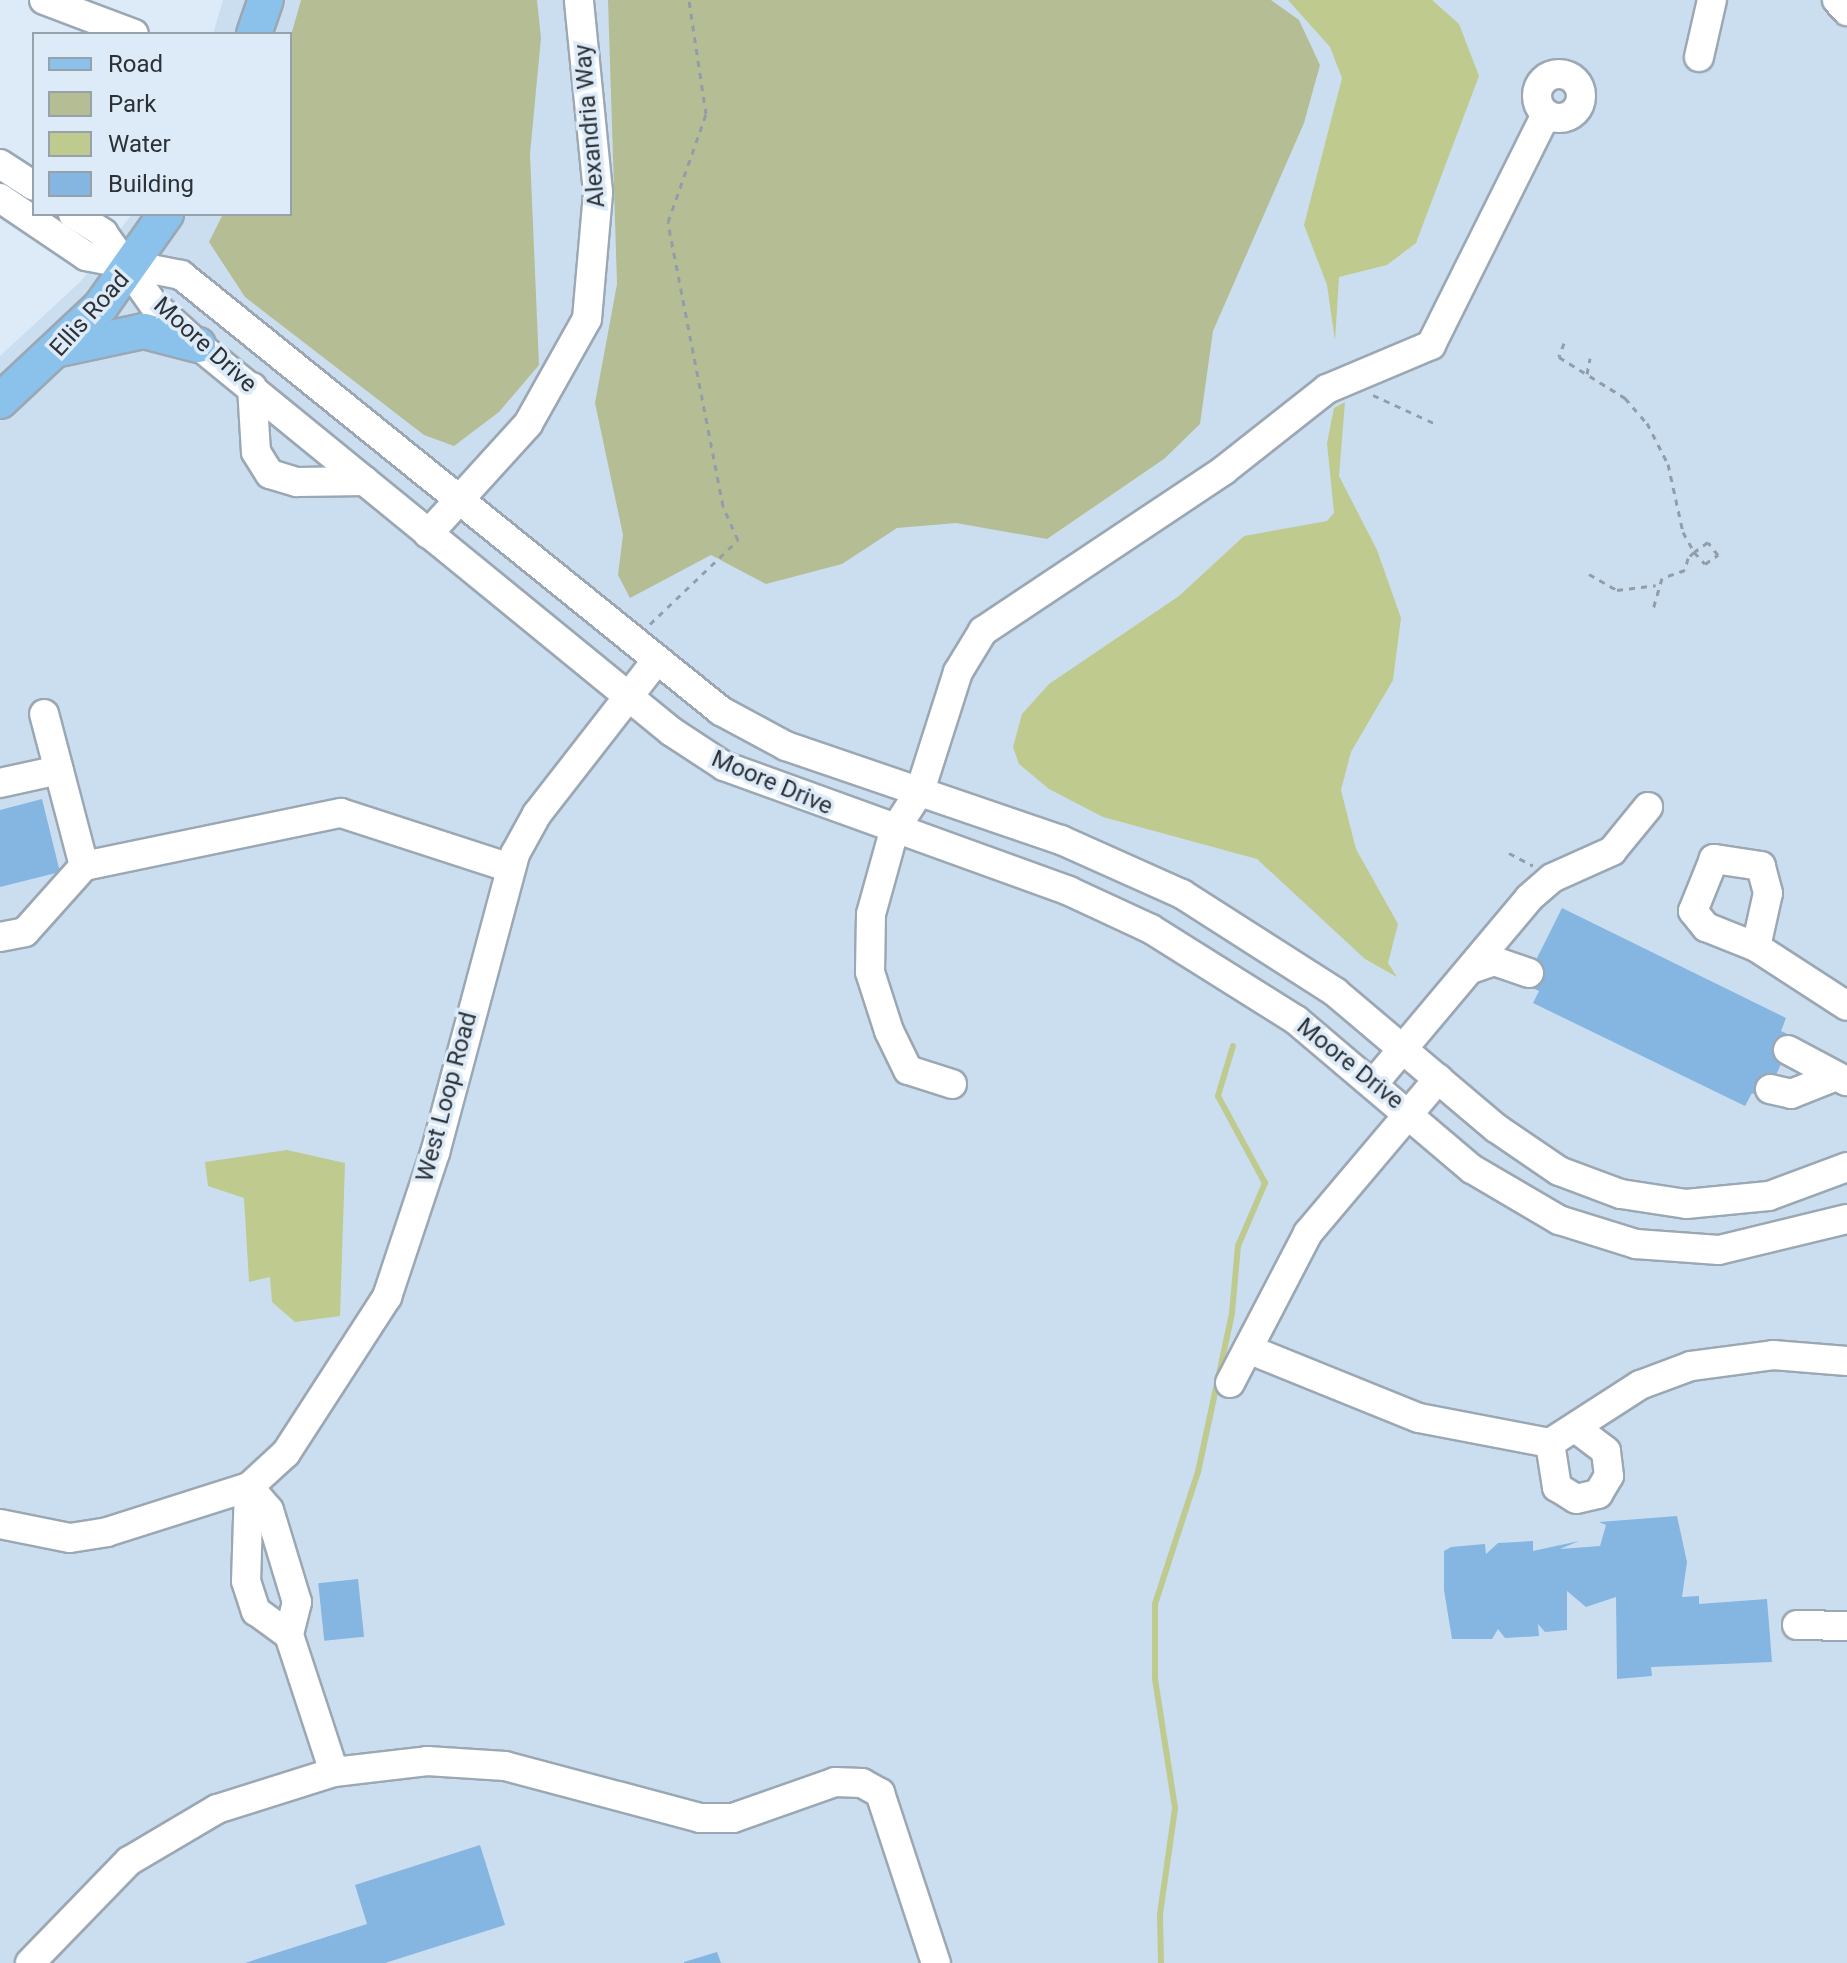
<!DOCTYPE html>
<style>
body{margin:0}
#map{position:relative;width:1847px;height:1963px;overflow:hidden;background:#ddebf8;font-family:Roboto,sans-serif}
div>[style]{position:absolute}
.built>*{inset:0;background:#cbdef0}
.green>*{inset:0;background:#b5bd95}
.water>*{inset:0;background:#beca8e}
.stream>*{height:6px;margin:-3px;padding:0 3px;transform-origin:3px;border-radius:3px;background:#beca8e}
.building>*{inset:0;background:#84b6e1;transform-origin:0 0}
.path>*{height:3px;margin-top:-1.5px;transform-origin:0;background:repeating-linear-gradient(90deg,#939da7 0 6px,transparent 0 12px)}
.roads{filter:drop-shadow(2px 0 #9ba8b4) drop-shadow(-2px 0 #9ba8b4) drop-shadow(0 2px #9ba8b4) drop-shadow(0 -2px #9ba8b4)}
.minor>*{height:28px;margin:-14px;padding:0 14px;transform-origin:14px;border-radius:14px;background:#fff}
.minor>.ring{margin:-14px;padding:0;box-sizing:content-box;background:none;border:28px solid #fff;border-radius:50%}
.major>*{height:34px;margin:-17px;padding:0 17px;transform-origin:17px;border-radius:17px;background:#8bc2ec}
span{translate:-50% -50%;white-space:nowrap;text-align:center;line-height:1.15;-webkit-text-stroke:7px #ddebf8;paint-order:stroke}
.street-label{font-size:24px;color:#2c3136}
.legend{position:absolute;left:32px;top:32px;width:260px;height:184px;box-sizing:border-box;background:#ddebf8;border:2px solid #96a1aa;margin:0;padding:10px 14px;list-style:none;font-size:24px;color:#2c3136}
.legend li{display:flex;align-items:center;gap:16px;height:40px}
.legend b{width:40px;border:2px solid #96a1aa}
</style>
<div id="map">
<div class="built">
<div style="clip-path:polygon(223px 0,1847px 0,1847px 1963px,0 1963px,0 356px,81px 281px,132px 214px,290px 214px,290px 34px,213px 34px)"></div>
</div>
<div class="green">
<div style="clip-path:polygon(301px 0,537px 0,541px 38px,530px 154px,539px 365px,499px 412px,454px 446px,424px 435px,245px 297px,209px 242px,223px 214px,290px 214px,290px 39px)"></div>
<div style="clip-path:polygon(608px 0,1271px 0,1299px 20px,1320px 65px,1304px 123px,1213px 331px,1200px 424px,1164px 459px,1047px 539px,956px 523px,897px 528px,842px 564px,766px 584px,711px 555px,630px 598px,618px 575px,623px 535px,595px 403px,617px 284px)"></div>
</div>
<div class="water">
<div style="clip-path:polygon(1288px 0,1432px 0,1459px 24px,1479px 76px,1416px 243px,1387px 265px,1339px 277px,1335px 341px,1327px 285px,1304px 225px,1342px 78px,1330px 47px)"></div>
<div style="clip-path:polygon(1345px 402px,1339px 476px,1377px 550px,1401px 618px,1393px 680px,1351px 752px,1341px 790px,1356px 849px,1398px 924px,1388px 963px,1397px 977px,1365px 959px,1257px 859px,1103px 817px,1049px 789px,1019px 764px,1013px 747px,1022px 714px,1049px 684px,1179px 596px,1244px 536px,1327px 521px,1334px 513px,1327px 443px,1334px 408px)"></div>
<div style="clip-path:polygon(287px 1150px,345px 1163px,340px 1316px,295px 1322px,272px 1302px,270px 1277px,249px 1282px,244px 1198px,208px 1186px,205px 1162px)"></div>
</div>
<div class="stream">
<div style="left:1161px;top:1963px;width:49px;rotate:-91.2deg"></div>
<div style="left:1160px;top:1914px;width:107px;rotate:-81.9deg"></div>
<div style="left:1175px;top:1808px;width:131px;rotate:-98.8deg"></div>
<div style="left:1155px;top:1679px;width:75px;rotate:-90deg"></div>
<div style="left:1155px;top:1604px;width:139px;rotate:-72deg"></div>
<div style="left:1198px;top:1472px;width:163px;rotate:-77.9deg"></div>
<div style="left:1232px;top:1313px;width:67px;rotate:-84.9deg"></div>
<div style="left:1238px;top:1246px;width:69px;rotate:-66.8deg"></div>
<div style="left:1265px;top:1183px;width:99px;rotate:-118.4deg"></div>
<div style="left:1218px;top:1096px;width:52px;rotate:-73.3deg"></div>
</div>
<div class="building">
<div style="clip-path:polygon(42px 799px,60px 872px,0 887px,0 810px)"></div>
<div style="clip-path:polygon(1562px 908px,1786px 1018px,1781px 1031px,1794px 1037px,1764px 1100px,1752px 1093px,1745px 1106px,1533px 1003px,1539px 991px,1524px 984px)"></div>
<div style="clip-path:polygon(1677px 1516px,1687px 1562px,1682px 1597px,1699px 1596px,1699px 1604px,1767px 1599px,1772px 1662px,1651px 1667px,1652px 1676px,1617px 1679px,1616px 1597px,1586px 1607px,1567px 1591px,1567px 1630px,1545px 1632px,1538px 1624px,1539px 1636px,1505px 1638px,1498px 1629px,1492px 1639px,1452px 1639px,1444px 1590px,1444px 1551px,1451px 1547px,1485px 1544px,1486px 1554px,1498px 1543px,1533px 1541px,1533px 1551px,1579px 1541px,1560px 1549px,1600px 1546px,1606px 1525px,1599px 1522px)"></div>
<div style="left:358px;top:1579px;width:58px;height:40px;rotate:84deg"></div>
<div style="clip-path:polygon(480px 1845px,505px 1925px,385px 1963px,245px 1963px,367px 1924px,355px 1885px)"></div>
<div style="clip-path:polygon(717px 1952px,721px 1963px,684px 1963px,684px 1962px)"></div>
</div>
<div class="path">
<div style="left:1564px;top:343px;width:15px;rotate:110deg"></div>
<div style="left:1559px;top:357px;width:78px;rotate:31.8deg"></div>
<div style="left:1625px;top:398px;width:33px;rotate:49deg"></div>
<div style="left:1647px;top:423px;width:46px;rotate:62.9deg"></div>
<div style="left:1668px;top:464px;width:70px;rotate:77.6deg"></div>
<div style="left:1683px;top:532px;width:23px;rotate:61deg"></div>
<div style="left:1694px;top:552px;width:16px;rotate:47deg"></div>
<div style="left:1705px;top:564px;width:16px;rotate:-35deg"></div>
<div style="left:1718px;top:555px;width:16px;rotate:-128deg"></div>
<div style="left:1708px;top:542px;width:17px;rotate:144deg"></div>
<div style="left:1694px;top:552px;width:8px;rotate:135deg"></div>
<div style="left:1688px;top:558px;width:12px;rotate:104deg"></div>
<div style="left:1685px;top:570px;width:24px;rotate:161deg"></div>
<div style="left:1662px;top:578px;width:35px;rotate:106deg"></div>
<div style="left:1587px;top:374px;width:16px;rotate:-79deg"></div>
<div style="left:1373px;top:395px;width:67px;rotate:24.7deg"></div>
<div style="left:1589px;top:574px;width:32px;rotate:30deg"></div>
<div style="left:1617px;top:590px;width:39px;rotate:-7deg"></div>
<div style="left:650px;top:624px;width:122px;rotate:-43.7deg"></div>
<div style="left:738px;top:540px;width:37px;rotate:-114deg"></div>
<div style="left:723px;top:506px;width:289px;rotate:-101deg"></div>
<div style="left:668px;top:222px;width:114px;rotate:-70.6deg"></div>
<div style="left:706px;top:114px;width:115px;rotate:-98.5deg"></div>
<div style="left:1509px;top:853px;width:27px;rotate:28deg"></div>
</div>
<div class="roads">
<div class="minor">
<div style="left:44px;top:0;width:96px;rotate:20.7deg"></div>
<div style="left:1837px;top:0;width:15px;rotate:48deg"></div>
<div style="left:1699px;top:57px;width:58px;rotate:-77.2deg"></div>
<div class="ring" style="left:1537px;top:74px;width:16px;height:16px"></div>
<div style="left:0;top:164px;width:40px;rotate:32.9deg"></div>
<div style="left:0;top:198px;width:104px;rotate:34deg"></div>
<div style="left:86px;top:256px;width:97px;rotate:11.3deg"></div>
<div style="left:181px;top:275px;width:694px;rotate:38.92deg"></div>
<div style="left:721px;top:711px;width:74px;rotate:28.3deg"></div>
<div style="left:786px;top:746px;width:291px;rotate:18.9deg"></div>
<div style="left:1061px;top:840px;width:133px;rotate:24.1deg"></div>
<div style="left:1182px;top:894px;width:182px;rotate:32.6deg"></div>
<div style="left:1335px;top:992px;width:211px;rotate:40.2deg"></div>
<div style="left:1496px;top:1128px;width:76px;rotate:34.3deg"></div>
<div style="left:1559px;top:1171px;width:66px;rotate:20.4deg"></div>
<div style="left:1621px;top:1194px;width:66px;rotate:8.7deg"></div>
<div style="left:1686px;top:1204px;width:83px;rotate:-5.5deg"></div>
<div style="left:1769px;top:1196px;width:83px;rotate:-20.4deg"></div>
<div style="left:73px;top:214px;width:36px;rotate:32deg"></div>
<div style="left:103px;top:233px;width:88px;rotate:54.7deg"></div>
<div style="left:154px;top:305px;width:59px;rotate:42.3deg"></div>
<div style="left:198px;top:345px;width:612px;rotate:39.23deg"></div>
<div style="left:672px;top:732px;width:62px;rotate:33.2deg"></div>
<div style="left:724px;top:766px;width:367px;rotate:19.9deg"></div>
<div style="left:1069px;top:891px;width:90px;rotate:24.9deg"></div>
<div style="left:1151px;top:929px;width:171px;rotate:32.1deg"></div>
<div style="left:1296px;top:1020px;width:231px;rotate:40.3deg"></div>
<div style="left:1472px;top:1169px;width:101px;rotate:30.4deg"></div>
<div style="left:1559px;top:1220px;width:81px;rotate:17.3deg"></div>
<div style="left:1636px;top:1244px;width:83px;rotate:4.1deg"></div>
<div style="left:1719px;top:1250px;width:132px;rotate:-13.6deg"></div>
<div style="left:252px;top:387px;width:65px;rotate:86.5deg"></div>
<div style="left:256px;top:452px;width:26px;rotate:58deg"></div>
<div style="left:270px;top:474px;width:28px;rotate:17deg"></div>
<div style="left:297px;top:482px;width:68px;rotate:-0.8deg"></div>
<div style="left:428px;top:534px;width:149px;rotate:-47.7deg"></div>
<div style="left:528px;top:424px;width:120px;rotate:-60.7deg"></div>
<div style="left:587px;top:319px;width:127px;rotate:-85deg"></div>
<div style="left:598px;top:192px;width:193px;rotate:-95.7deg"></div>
<div style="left:0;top:783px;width:60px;rotate:-12.4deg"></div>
<div style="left:84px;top:866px;width:262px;rotate:-11.7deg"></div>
<div style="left:341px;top:813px;width:178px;rotate:18deg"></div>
<div style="left:0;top:937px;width:25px;rotate:-11deg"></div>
<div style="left:25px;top:932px;width:89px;rotate:-48.2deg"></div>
<div style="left:84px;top:866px;width:157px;rotate:-104.7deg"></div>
<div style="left:1756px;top:947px;width:55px;rotate:-77.5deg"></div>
<div style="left:1768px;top:893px;width:28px;rotate:-105deg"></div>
<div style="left:1761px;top:866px;width:48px;rotate:-171.5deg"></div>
<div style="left:1714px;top:859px;width:56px;rotate:112deg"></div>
<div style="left:1693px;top:911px;width:21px;rotate:51deg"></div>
<div style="left:1706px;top:927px;width:54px;rotate:21.8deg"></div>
<div style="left:1756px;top:947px;width:108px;rotate:33deg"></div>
<div style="left:1471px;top:969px;width:24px;rotate:-19deg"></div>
<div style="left:1494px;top:961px;width:37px;rotate:19deg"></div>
<div style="left:1788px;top:1050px;width:66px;rotate:28.1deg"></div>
<div style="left:1374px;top:1083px;width:241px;rotate:-50deg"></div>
<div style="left:1529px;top:898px;width:30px;rotate:-41deg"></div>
<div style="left:1552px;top:878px;width:66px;rotate:-24.2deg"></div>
<div style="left:1612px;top:851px;width:57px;rotate:-50.7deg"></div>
<div style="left:952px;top:1084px;width:46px;rotate:-162.3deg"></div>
<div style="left:908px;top:1070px;width:43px;rotate:-116deg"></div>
<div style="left:889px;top:1031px;width:62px;rotate:-107.9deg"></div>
<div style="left:870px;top:972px;width:58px;rotate:-89deg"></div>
<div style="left:871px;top:914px;width:86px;rotate:-74.5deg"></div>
<div style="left:894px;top:831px;width:48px;rotate:-57deg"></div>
<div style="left:920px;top:791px;width:125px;rotate:-72.3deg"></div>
<div style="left:958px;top:672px;width:48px;rotate:-58.6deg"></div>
<div style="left:983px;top:631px;width:290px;rotate:-33.7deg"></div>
<div style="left:1224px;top:470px;width:131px;rotate:-38.2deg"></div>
<div style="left:1327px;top:389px;width:113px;rotate:-22.9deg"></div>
<div style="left:1431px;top:345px;width:258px;rotate:-63.5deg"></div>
<div style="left:1770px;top:1089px;width:22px;rotate:13deg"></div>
<div style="left:1791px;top:1094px;width:46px;rotate:-21.6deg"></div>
<div style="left:1248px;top:1349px;width:184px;rotate:22deg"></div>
<div style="left:1419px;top:1418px;width:133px;rotate:10.8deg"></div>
<div style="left:1550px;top:1443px;width:107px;rotate:-32.8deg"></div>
<div style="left:1640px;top:1385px;width:54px;rotate:-20.4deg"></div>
<div style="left:1691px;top:1366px;width:83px;rotate:-7.6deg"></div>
<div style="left:1773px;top:1355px;width:74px;rotate:4.6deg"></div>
<div style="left:1230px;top:1383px;width:169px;rotate:-62.5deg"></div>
<div style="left:1308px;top:1233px;width:202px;rotate:-49.8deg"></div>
<div style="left:1550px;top:1443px;width:45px;rotate:81deg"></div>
<div style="left:1557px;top:1487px;width:22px;rotate:32deg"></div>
<div style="left:1576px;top:1499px;width:23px;rotate:-13deg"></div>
<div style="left:1598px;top:1494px;width:21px;rotate:-59deg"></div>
<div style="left:1609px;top:1476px;width:25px;rotate:-97deg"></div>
<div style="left:1606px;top:1451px;width:35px;rotate:-143deg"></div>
<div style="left:249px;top:1487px;width:30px;rotate:49deg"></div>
<div style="left:269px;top:1510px;width:96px;rotate:73.1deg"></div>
<div style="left:297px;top:1602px;width:34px;rotate:104deg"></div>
<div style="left:289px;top:1635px;width:144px;rotate:71.8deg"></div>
<div style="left:249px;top:1487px;width:94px;rotate:91.8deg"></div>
<div style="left:246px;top:1581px;width:32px;rotate:72deg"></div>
<div style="left:256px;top:1611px;width:41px;rotate:36deg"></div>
<div style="left:0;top:1524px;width:71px;rotate:11.3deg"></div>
<div style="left:70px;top:1538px;width:37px;rotate:-9deg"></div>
<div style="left:107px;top:1532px;width:149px;rotate:-17.6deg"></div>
<div style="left:249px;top:1487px;width:50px;rotate:-42.6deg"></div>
<div style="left:286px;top:1453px;width:186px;rotate:-57.1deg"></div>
<div style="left:387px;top:1297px;width:152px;rotate:-71.6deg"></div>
<div style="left:435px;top:1153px;width:310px;rotate:-75deg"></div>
<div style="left:515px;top:854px;width:46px;rotate:-61.2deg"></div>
<div style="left:537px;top:814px;width:194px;rotate:-52.1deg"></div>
<div style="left:1797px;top:1625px;width:50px;rotate:1.1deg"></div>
<div style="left:30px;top:1963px;width:142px;rotate:-45.9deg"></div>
<div style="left:129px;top:1861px;width:102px;rotate:-30.6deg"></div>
<div style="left:217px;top:1809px;width:123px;rotate:-17.5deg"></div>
<div style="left:334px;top:1772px;width:94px;rotate:-6.7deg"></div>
<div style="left:427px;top:1761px;width:78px;rotate:3.7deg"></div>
<div style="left:505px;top:1766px;width:202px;rotate:14.9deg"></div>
<div style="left:700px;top:1818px;width:33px"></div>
<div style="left:733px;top:1818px;width:108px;rotate:-19.4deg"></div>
<div style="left:835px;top:1782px;width:27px;rotate:2deg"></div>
<div style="left:862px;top:1783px;width:21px;rotate:29deg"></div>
<div style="left:880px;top:1793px;width:179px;rotate:71.8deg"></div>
</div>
<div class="major">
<div style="left:254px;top:34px;width:36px;rotate:-71deg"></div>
<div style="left:60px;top:349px;width:86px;rotate:-12.1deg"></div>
<div style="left:144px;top:331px;width:56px;rotate:14.5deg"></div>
<div style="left:0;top:401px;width:139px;rotate:-43.2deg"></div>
<div style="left:101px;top:306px;width:113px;rotate:-54.8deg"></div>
</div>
</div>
<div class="street-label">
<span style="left:590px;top:126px;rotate:-95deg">Alexandria Way</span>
<span style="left:90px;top:314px;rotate:-48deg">Ellis Road</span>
<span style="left:205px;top:345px;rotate:42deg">Moore Drive</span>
<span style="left:772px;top:783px;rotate:23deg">Moore Drive</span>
<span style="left:1350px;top:1064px;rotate:39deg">Moore Drive</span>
<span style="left:447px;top:1097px;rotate:-75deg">West Loop Road</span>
</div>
<ul class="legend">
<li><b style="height:10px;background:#8bc2ec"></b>Road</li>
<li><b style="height:22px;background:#b5bd95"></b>Park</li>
<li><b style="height:22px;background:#beca8e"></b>Water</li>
<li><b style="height:22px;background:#84b6e1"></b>Building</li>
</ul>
</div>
